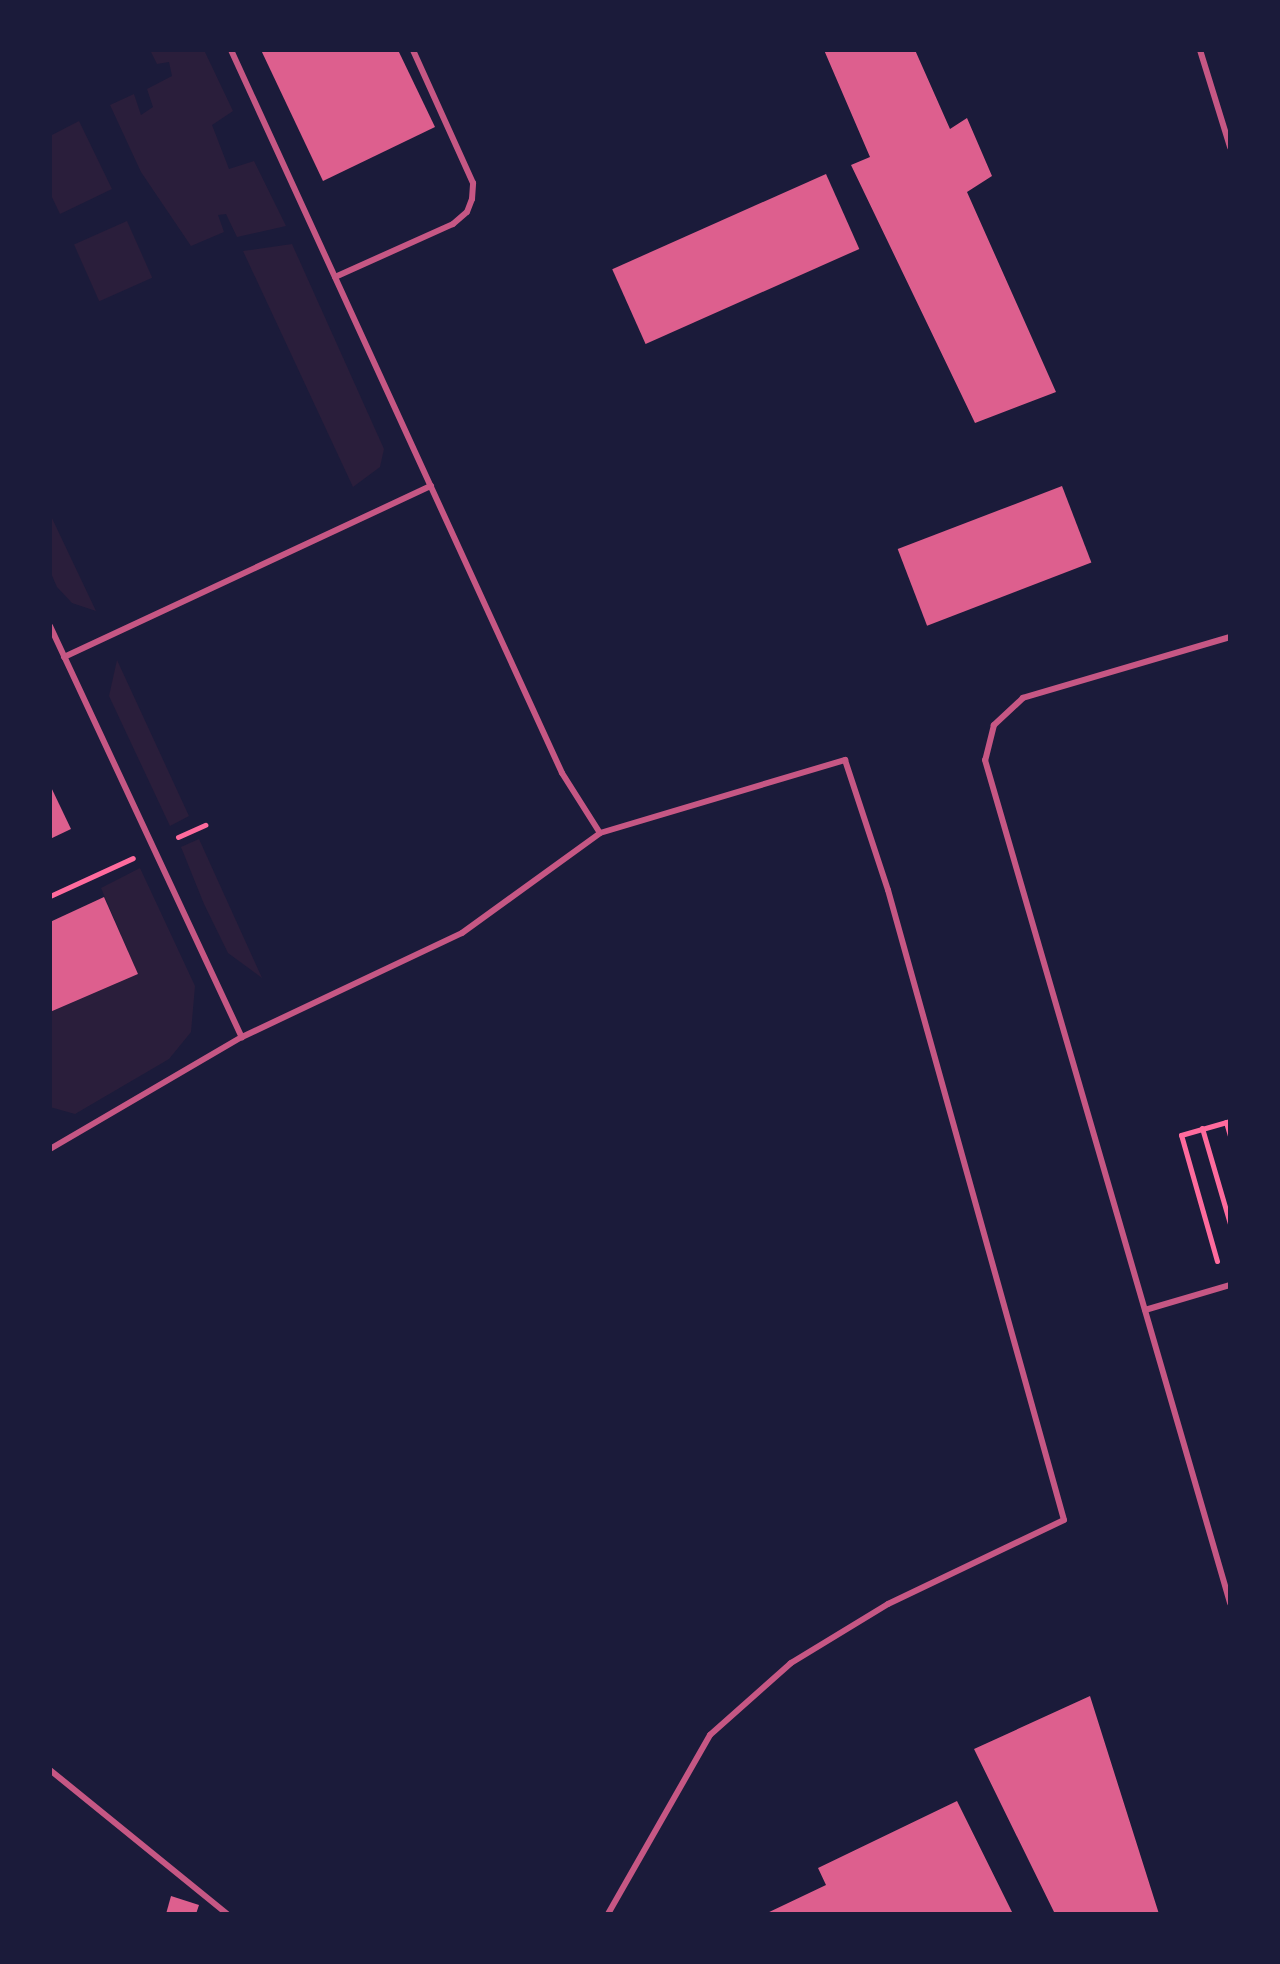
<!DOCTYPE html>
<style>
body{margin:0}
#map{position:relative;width:1280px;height:1964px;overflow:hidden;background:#1b1b3a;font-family:"Exo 2",sans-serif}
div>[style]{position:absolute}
.green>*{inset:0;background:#2a1e3b;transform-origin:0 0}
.building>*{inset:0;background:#dd5f8e;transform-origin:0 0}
.path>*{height:5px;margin:-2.5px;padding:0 2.5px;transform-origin:2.5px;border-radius:2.5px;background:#ff6b9d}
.service>*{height:6px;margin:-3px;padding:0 3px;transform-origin:3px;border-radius:3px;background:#c65784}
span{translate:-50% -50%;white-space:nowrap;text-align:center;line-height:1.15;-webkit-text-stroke:6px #1b1b3a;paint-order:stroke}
.frame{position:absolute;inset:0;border:52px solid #1b1b3a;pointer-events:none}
</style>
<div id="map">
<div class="green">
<div style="clip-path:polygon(150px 50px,204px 50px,233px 111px,212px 125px,229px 169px,254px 161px,286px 226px,237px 237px,226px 214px,218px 215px,224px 232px,191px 246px,141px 172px,110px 105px,134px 94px,141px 115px,153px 107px,147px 89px,172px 76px,169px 62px,157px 64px)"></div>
<div style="clip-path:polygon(79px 121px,112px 189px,60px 214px,50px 193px,50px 136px)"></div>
<div style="left:127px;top:221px;width:62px;height:58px;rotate:66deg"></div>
<div style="clip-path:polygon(292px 244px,384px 449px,380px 467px,353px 487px,243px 251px)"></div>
<div style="clip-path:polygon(50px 514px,96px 611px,72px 603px,57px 587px,50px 571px)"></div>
<div style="clip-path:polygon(117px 660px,189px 816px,170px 826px,109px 696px)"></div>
<div style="clip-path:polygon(199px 839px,262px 978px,228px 953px,204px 904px,181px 847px)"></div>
<div style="clip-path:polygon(140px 868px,195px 986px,191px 1032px,169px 1059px,75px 1114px,50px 1107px,50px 1012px,138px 974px,101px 888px)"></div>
</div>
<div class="building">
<div style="clip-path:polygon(261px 50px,398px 50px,435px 127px,323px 181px)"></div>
<div style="clip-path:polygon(824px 50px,915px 50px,950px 129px,967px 118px,992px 176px,967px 192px,1056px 392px,975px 423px,851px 165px,870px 157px)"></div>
<div style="left:826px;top:174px;width:82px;height:234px;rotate:66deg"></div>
<div style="left:1062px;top:486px;width:82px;height:176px;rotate:69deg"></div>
<div style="clip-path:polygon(50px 785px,71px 829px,50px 839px)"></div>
<div style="clip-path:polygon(104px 897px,138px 974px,50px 1012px,50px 922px)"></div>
<div style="clip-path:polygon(1090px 1696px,1102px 1734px,1159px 1914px,1055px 1914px,974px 1749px)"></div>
<div style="clip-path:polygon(957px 1801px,1013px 1914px,765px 1914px,826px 1885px,818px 1868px)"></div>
<div style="clip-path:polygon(171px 1896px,199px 1905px,196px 1914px,166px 1914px)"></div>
</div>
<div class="path">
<div style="left:178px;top:837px;width:30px;rotate:-24deg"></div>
<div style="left:50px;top:896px;width:91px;rotate:-24.6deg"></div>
<div style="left:1226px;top:1122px;width:15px;rotate:74deg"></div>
<div style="left:1202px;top:1128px;width:100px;rotate:73.7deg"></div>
<div style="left:1217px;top:1261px;width:131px;rotate:-105.9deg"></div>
<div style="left:1181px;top:1135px;width:51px;rotate:-15.9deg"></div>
</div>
<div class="service">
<div style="left:231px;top:50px;width:795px;rotate:65.4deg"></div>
<div style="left:562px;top:773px;width:71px;rotate:57.7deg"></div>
<div style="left:1200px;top:50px;width:102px;rotate:72.8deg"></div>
<div style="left:335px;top:277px;width:129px;rotate:-24.2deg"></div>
<div style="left:453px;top:224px;width:18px;rotate:-41deg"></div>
<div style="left:467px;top:212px;width:14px;rotate:-69deg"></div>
<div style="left:472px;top:199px;width:16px;rotate:-86deg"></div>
<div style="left:473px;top:183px;width:146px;rotate:-114.3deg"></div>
<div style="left:50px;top:626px;width:454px;rotate:65deg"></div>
<div style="left:1230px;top:637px;width:216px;rotate:163.6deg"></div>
<div style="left:1023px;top:698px;width:40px;rotate:137deg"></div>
<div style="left:994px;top:725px;width:36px;rotate:104deg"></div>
<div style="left:985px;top:760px;width:878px;rotate:73.79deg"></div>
<div style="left:64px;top:657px;width:405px;rotate:-25deg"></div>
<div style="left:50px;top:1149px;width:222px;rotate:-30.3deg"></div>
<div style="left:242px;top:1037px;width:243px;rotate:-25.3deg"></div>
<div style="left:462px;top:933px;width:170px;rotate:-35.9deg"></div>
<div style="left:600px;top:833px;width:256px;rotate:-16.6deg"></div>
<div style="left:845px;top:760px;width:137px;rotate:71.7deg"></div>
<div style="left:888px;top:890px;width:654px;rotate:74.39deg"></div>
<div style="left:1064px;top:1520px;width:195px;rotate:154.5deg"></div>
<div style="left:888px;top:1604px;width:114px;rotate:148.7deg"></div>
<div style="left:791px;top:1663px;width:108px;rotate:138.4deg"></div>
<div style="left:710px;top:1735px;width:206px;rotate:119.7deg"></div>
<div style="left:1145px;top:1310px;width:89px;rotate:-16.4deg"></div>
<div style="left:50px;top:1770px;width:228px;rotate:39.1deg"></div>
</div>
<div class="frame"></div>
</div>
